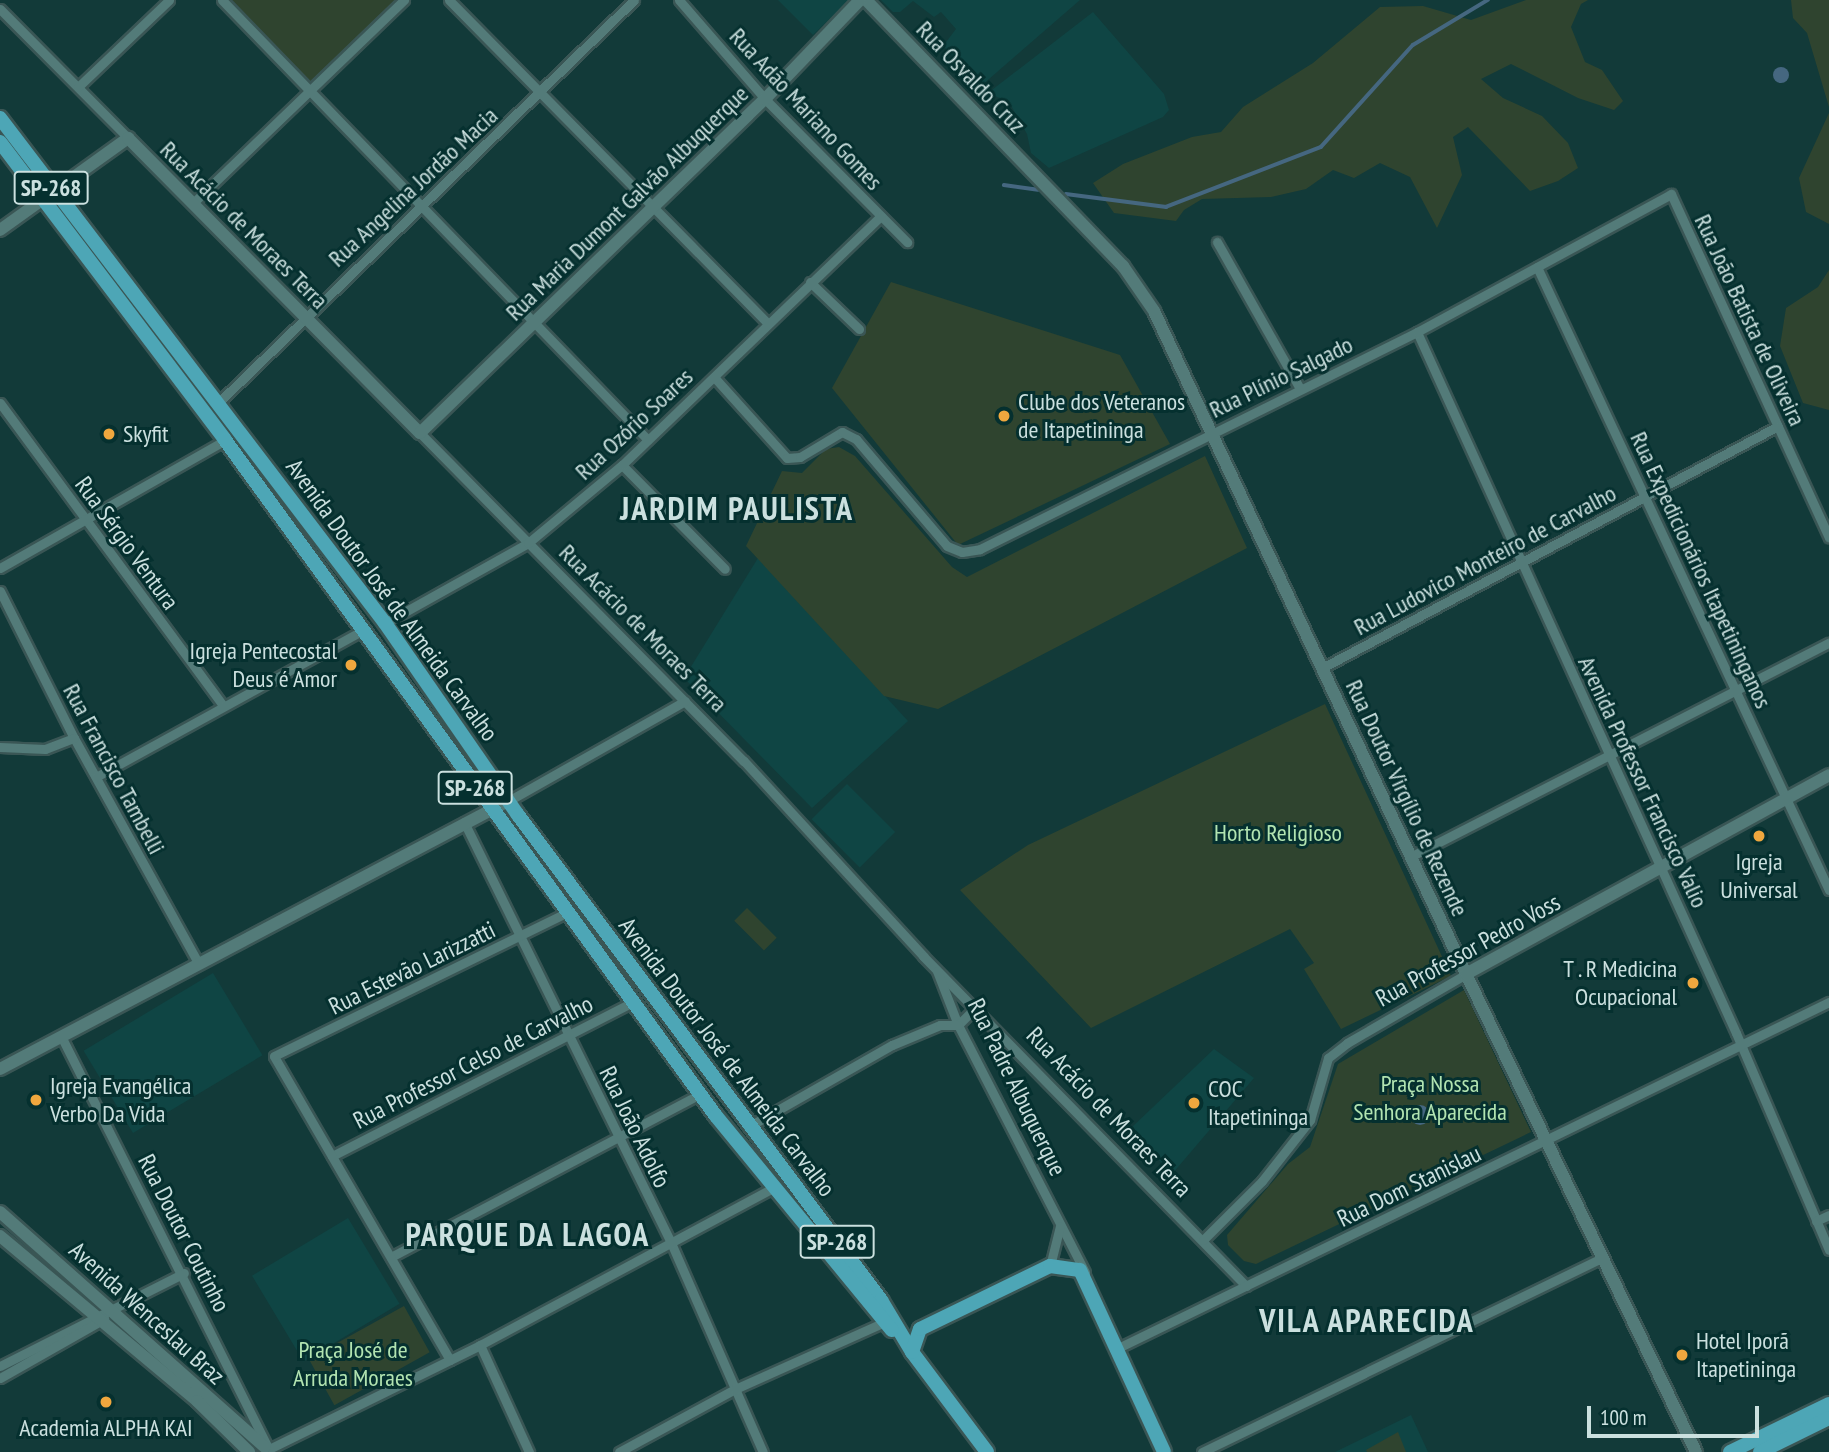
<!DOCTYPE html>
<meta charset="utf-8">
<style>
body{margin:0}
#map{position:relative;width:1829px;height:1452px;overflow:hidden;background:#123a39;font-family:"PT Sans Narrow",sans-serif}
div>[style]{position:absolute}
.built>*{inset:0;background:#0f4544;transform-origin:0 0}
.green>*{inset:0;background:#2f442f;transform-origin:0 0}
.water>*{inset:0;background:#456780}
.round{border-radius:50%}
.stream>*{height:3.5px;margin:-1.75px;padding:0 1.75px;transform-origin:1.75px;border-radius:1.75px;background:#456780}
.roads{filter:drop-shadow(2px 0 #3a5655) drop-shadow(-2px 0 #3a5655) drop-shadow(0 2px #3a5655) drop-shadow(0 -2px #3a5655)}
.minor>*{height:9px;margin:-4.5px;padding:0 4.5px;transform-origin:4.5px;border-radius:4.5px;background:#537b79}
.tertiary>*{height:12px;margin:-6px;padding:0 6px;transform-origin:6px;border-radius:6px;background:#537b79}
.secondary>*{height:12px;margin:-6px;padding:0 6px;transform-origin:6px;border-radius:6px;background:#537b79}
.primary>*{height:14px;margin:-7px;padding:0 7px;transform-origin:7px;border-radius:7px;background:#4da6b6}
.dots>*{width:19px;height:19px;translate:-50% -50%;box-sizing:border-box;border:4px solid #05302f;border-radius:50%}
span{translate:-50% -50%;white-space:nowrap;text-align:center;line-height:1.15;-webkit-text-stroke:6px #05302f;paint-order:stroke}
.shield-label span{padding:2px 5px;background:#05302f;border:2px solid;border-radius:5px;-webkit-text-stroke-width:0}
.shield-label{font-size:23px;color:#cbe0df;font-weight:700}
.street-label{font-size:24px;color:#cbe0df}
.poi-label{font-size:24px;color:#cbe0df}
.left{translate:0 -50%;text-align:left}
.right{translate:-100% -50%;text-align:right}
.park-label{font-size:24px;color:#b2e4b1}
.district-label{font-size:32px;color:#cbe0df;font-weight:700;letter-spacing:2px}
.scale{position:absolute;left:1587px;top:1406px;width:172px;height:32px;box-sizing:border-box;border:4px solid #cbe0df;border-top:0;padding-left:9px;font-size:21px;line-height:24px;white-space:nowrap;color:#cbe0df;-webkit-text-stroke:5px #05302f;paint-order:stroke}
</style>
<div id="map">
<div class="built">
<div style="clip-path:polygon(778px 0,849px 0,813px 35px)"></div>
<div style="clip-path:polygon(881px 0,1080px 0,981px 86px,943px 46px,956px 29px,941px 12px,934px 17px,913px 1px,900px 12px,893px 12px)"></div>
<div style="clip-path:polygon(1093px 12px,1164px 94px,1169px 110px,1163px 117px,1049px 168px,1031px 153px,1027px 134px,1009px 102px,988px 93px)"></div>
<div style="clip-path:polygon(758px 558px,908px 721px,812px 808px,684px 678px)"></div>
<div style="left:847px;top:784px;width:68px;height:50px;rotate:45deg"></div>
<div style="left:213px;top:973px;width:96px;height:151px;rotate:59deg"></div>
<div style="clip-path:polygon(1214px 1049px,1254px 1078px,1172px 1174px,1130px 1129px)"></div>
<div style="left:348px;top:1218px;width:100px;height:112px;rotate:59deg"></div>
<div style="clip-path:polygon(1411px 1415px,1428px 1452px,1335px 1452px)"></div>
</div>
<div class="green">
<div style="clip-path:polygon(232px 0,395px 0,311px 83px)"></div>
<div style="clip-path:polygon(1526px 0,1588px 0,1581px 4px,1571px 27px,1585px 62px,1602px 70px,1623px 101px,1614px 110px,1578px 98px,1511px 64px,1481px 79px,1503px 98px,1542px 116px,1568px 143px,1578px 168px,1558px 181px,1530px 191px,1468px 127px,1453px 137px,1462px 175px,1437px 228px,1410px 177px,1380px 163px,1354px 178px,1333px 170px,1306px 189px,1271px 197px,1202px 199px,1184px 210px,1176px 221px,1114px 213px,1093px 183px,1123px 164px,1192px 137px,1221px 132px,1243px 107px,1313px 63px,1380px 7px,1423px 6px,1471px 20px)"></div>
<div style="clip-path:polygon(1791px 0,1829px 0,1829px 107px,1807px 33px,1793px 18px)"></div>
<div style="clip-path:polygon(1829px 113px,1829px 224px,1806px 212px,1799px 178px)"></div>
<div style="clip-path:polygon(1829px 270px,1829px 410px,1803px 403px,1780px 346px,1786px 308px,1818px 287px)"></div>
<div style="clip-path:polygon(891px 282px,1120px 355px,1170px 444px,958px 545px,832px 388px)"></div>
<div style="clip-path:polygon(839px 447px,855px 456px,952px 567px,967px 577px,1205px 456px,1247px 548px,938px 709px,884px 696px,746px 546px,782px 471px,802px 473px,826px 449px)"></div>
<div style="clip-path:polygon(1325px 704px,1451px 976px,1341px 1029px,1304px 969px,1314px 963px,1290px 929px,1091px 1028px,960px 890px,1028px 845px)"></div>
<div style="left:747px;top:908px;width:42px;height:18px;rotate:45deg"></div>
<div style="clip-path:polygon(1464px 990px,1531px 1132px,1256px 1264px,1244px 1261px,1228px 1245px,1227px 1235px,1288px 1164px,1310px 1147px,1338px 1064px)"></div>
<div style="left:404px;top:1306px;width:53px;height:109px;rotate:61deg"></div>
<div style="clip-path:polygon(1398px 1432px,1406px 1452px,1367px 1452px,1366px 1450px)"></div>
</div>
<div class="water">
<div class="round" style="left:1773px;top:67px;width:16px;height:16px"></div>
<div class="round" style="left:1410px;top:1105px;width:20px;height:20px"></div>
</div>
<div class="stream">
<div style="left:1004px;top:185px;width:34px;rotate:8deg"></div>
<div style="left:1066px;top:194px;width:101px;rotate:7.4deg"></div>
<div style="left:1166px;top:207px;width:166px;rotate:-21.2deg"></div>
<div style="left:1321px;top:147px;width:137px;rotate:-48deg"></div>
<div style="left:1413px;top:45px;width:87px;rotate:-31deg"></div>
</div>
<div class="roads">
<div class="minor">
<div style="left:222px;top:0;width:612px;rotate:45.93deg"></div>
<div style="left:449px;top:0;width:453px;rotate:45.4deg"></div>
<div style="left:679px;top:0;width:131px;rotate:49deg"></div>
<div style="left:765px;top:99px;width:202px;rotate:45.2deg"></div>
<div style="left:0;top:9px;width:182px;rotate:45.2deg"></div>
<div style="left:78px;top:87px;width:126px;rotate:-43.7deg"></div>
<div style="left:193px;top:203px;width:293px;rotate:-43.9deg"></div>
<div style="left:1217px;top:242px;width:169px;rotate:60.5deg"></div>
<div style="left:1537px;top:267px;width:688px;rotate:64.89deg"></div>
<div style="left:810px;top:282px;width:68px;rotate:43.8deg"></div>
<div style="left:1417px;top:332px;width:770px;rotate:65.53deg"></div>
<div style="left:1736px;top:1033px;width:236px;rotate:66.8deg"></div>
<div style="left:714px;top:377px;width:109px;rotate:48deg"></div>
<div style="left:787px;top:458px;width:13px;rotate:-4deg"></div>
<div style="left:800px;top:457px;width:49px;rotate:-30.8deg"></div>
<div style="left:842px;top:432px;width:16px;rotate:27deg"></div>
<div style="left:856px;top:439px;width:140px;rotate:49.6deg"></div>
<div style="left:947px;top:546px;width:16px;rotate:22deg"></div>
<div style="left:962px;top:552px;width:18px;rotate:-9deg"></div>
<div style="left:980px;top:549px;width:488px;rotate:-26.4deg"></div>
<div style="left:1417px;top:332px;width:289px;rotate:-28.5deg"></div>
<div style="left:1671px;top:194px;width:378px;rotate:65.3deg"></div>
<div style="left:0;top:403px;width:376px;rotate:53.6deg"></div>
<div style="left:218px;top:403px;width:579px;rotate:-44.09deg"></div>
<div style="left:420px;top:433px;width:461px;rotate:45.4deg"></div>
<div style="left:744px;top:761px;width:265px;rotate:47.4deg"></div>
<div style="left:923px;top:956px;width:462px;rotate:45.6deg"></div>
<div style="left:622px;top:465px;width:146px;rotate:45.3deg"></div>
<div style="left:0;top:568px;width:259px;rotate:-29.6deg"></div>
<div style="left:0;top:591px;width:165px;rotate:63.3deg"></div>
<div style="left:74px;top:738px;width:257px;rotate:61.1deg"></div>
<div style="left:385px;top:623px;width:164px;rotate:-29.2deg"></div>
<div style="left:528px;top:543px;width:122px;rotate:-39.7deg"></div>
<div style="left:622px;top:465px;width:359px;rotate:-43.9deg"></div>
<div style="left:1322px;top:668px;width:516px;rotate:-27.95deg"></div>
<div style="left:0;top:747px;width:45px;rotate:2.5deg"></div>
<div style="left:45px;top:749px;width:31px;rotate:-21deg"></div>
<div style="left:96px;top:777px;width:305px;rotate:-28.8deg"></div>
<div style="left:510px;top:800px;width:201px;rotate:-29.5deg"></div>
<div style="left:464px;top:822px;width:471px;rotate:63.8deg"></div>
<div style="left:672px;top:1245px;width:226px;rotate:66.3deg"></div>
<div style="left:1412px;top:856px;width:468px;rotate:-27.1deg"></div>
<div style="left:937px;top:971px;width:58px;rotate:68.7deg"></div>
<div style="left:958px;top:1025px;width:278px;rotate:62.8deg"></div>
<div style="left:958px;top:1025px;width:27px;rotate:-45deg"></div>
<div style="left:62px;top:1038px;width:457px;rotate:63.3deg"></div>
<div style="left:748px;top:1127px;width:166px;rotate:-29.7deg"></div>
<div style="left:892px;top:1045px;width:52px;rotate:-22.6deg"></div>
<div style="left:940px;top:1025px;width:18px"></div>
<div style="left:332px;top:1156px;width:338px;rotate:-27.1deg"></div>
<div style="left:1816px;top:1221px;width:14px;rotate:-25deg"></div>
<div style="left:1203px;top:1240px;width:83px;rotate:-45deg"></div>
<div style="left:1262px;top:1181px;width:78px;rotate:-51.8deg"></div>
<div style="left:1310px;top:1120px;width:65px;rotate:-73.8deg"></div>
<div style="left:1328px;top:1058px;width:24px;rotate:-38deg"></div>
<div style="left:1347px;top:1043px;width:138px;rotate:-30.1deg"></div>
<div style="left:391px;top:1257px;width:349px;rotate:-27.8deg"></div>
<div style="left:1050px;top:1266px;width:41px;rotate:-76deg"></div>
<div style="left:480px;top:1345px;width:118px;rotate:65.4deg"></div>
<div style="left:1118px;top:1348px;width:791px;rotate:-25.95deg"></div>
<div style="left:450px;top:1360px;width:351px;rotate:-120.1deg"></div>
<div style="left:274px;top:1056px;width:325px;rotate:-26.1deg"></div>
<div style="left:0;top:1366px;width:206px;rotate:-26.8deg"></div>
<div style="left:0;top:1378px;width:120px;rotate:-29.6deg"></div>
<div style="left:271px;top:1448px;width:233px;rotate:-26.2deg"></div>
<div style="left:480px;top:1345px;width:332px;rotate:-28.2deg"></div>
<div style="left:619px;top:1452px;width:132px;rotate:-28.5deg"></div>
<div style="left:735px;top:1389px;width:167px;rotate:-24.1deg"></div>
<div style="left:1202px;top:1452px;width:446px;rotate:-25.9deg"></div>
</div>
<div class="tertiary">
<div style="left:866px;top:0;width:370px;rotate:46deg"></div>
<div style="left:1123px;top:266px;width:55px;rotate:55.4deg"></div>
<div style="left:1154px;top:311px;width:733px;rotate:64.8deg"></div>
<div style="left:0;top:230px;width:158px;rotate:-35.7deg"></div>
<div style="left:128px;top:138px;width:415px;rotate:45.3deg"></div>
<div style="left:420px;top:433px;width:480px;rotate:-44.1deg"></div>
<div style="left:765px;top:99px;width:137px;rotate:-46.2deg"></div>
<div style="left:0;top:1069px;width:577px;rotate:-27.81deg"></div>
</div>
<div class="secondary">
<div style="left:0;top:1212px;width:354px;rotate:41.6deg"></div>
<div style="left:0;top:1236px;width:257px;rotate:39.9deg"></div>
<div style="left:197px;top:1401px;width:73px;rotate:44.4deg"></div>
<div style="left:1696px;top:1452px;width:530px;rotate:-115.7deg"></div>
<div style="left:1466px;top:974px;width:414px;rotate:-28.7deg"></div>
</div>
<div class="primary">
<div style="left:0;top:118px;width:635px;rotate:52.68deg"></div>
<div style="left:385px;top:623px;width:234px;rotate:55.3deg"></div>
<div style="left:518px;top:815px;width:606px;rotate:53.19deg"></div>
<div style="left:881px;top:1300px;width:61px;rotate:59.2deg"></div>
<div style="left:912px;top:1352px;width:125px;rotate:53.1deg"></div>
<div style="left:0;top:142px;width:373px;rotate:52.9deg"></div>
<div style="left:225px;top:440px;width:835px;rotate:54.01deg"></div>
<div style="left:716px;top:1116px;width:277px;rotate:50.6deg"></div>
<div style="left:912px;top:1352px;width:24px;rotate:-71deg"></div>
<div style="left:920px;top:1329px;width:144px;rotate:-25.9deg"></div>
<div style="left:1050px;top:1266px;width:30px;rotate:8deg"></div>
<div style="left:1080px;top:1270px;width:200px;rotate:65.2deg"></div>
<div style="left:1730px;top:1452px;width:110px;rotate:-25.9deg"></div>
<div style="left:1760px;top:1452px;width:77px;rotate:-26.2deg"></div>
</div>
</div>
<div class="dots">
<div style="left:1004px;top:416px;background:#efa73e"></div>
<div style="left:109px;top:434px;background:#efa73e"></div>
<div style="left:351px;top:665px;background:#efa73e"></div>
<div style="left:1759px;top:836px;background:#efa73e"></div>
<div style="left:1693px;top:983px;background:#efa73e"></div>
<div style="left:36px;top:1100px;background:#efa73e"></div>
<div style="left:1194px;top:1103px;background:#efa73e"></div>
<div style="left:1682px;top:1355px;background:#efa73e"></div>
<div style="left:106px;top:1402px;background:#efa73e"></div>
</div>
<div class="shield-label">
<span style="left:51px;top:188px">SP-268</span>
<span style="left:475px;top:788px">SP-268</span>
<span style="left:837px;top:1242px">SP-268</span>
</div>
<div class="street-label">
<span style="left:971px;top:77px;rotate:46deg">Rua Osvaldo Cruz</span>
<span style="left:806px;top:109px;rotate:47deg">Rua Adão Mariano Gomes</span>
<span style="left:413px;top:187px;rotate:-43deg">Rua Angelina Jordão Macia</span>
<span style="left:627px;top:203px;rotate:-44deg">Rua Maria Dumont Galvão Albuquerque</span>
<span style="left:244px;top:225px;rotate:45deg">Rua Acácio de Moraes Terra</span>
<span style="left:1750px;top:320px;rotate:65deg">Rua João Batista de Oliveira</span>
<span style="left:1281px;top:377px;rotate:-26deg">Rua Plínio Salgado</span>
<span style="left:634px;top:424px;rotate:-43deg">Rua Ozório Soares</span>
<span style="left:127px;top:543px;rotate:54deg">Rua Sérgio Ventura</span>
<span style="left:1485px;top:560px;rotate:-28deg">Rua Ludovico Monteiro de Carvalho</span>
<span style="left:1701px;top:570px;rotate:65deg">Rua Expedicionários Itapetininganos</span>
<span style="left:392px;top:600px;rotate:54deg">Avenida Doutor José de Almeida Carvalho</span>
<span style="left:643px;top:628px;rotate:45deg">Rua Acácio de Moraes Terra</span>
<span style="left:114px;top:769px;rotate:62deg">Rua Francisco Tambelli</span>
<span style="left:1643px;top:782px;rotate:65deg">Avenida Professor Francisco Valio</span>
<span style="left:1407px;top:798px;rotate:65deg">Rua Doutor Virgílio de Rezende</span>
<span style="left:1468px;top:950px;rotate:-29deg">Rua Professor Pedro Voss</span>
<span style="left:412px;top:968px;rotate:-26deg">Rua Estevão Larizzatti</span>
<span style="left:727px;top:1057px;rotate:53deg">Avenida Doutor José de Almeida Carvalho</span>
<span style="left:473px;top:1062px;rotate:-27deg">Rua Professor Celso de Carvalho</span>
<span style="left:1017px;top:1087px;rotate:64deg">Rua Padre Albuquerque</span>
<span style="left:1109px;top:1112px;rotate:46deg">Rua Acácio de Moraes Terra</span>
<span style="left:635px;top:1127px;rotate:64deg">Rua João Adolfo</span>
<span style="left:1409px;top:1186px;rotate:-26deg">Rua Dom Stanislau</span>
<span style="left:184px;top:1233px;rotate:63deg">Rua Doutor Coutinho</span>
<span style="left:147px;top:1313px;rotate:42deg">Avenida Wenceslau Braz</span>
</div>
<div class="poi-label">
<span class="left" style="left:1018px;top:416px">Clube dos Veteranos<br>de Itapetininga</span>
<span class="left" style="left:123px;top:434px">Skyfit</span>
<span class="right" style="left:337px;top:665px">Igreja Pentecostal<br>Deus é Amor</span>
<span style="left:1759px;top:876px">Igreja<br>Universal</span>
<span class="right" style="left:1677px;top:983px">T . R Medicina<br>Ocupacional</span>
<span class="left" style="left:50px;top:1100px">Igreja Evangélica<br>Verbo Da Vida</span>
<span class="left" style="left:1208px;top:1103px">COC<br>Itapetininga</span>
<span class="left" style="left:1696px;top:1355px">Hotel Iporã<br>Itapetininga</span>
<span style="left:106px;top:1428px">Academia ALPHA KAI</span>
</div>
<div class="park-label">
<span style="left:1278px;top:833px">Horto Religioso</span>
<span style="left:1430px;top:1098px">Praça Nossa<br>Senhora Aparecida</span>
<span style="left:353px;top:1364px">Praça José de<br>Arruda Moraes</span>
</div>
<div class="district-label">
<span style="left:737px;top:508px">JARDIM PAULISTA</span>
<span style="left:528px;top:1234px">PARQUE DA LAGOA</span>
<span style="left:1367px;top:1320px">VILA APARECIDA</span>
</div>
<div class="scale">100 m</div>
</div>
